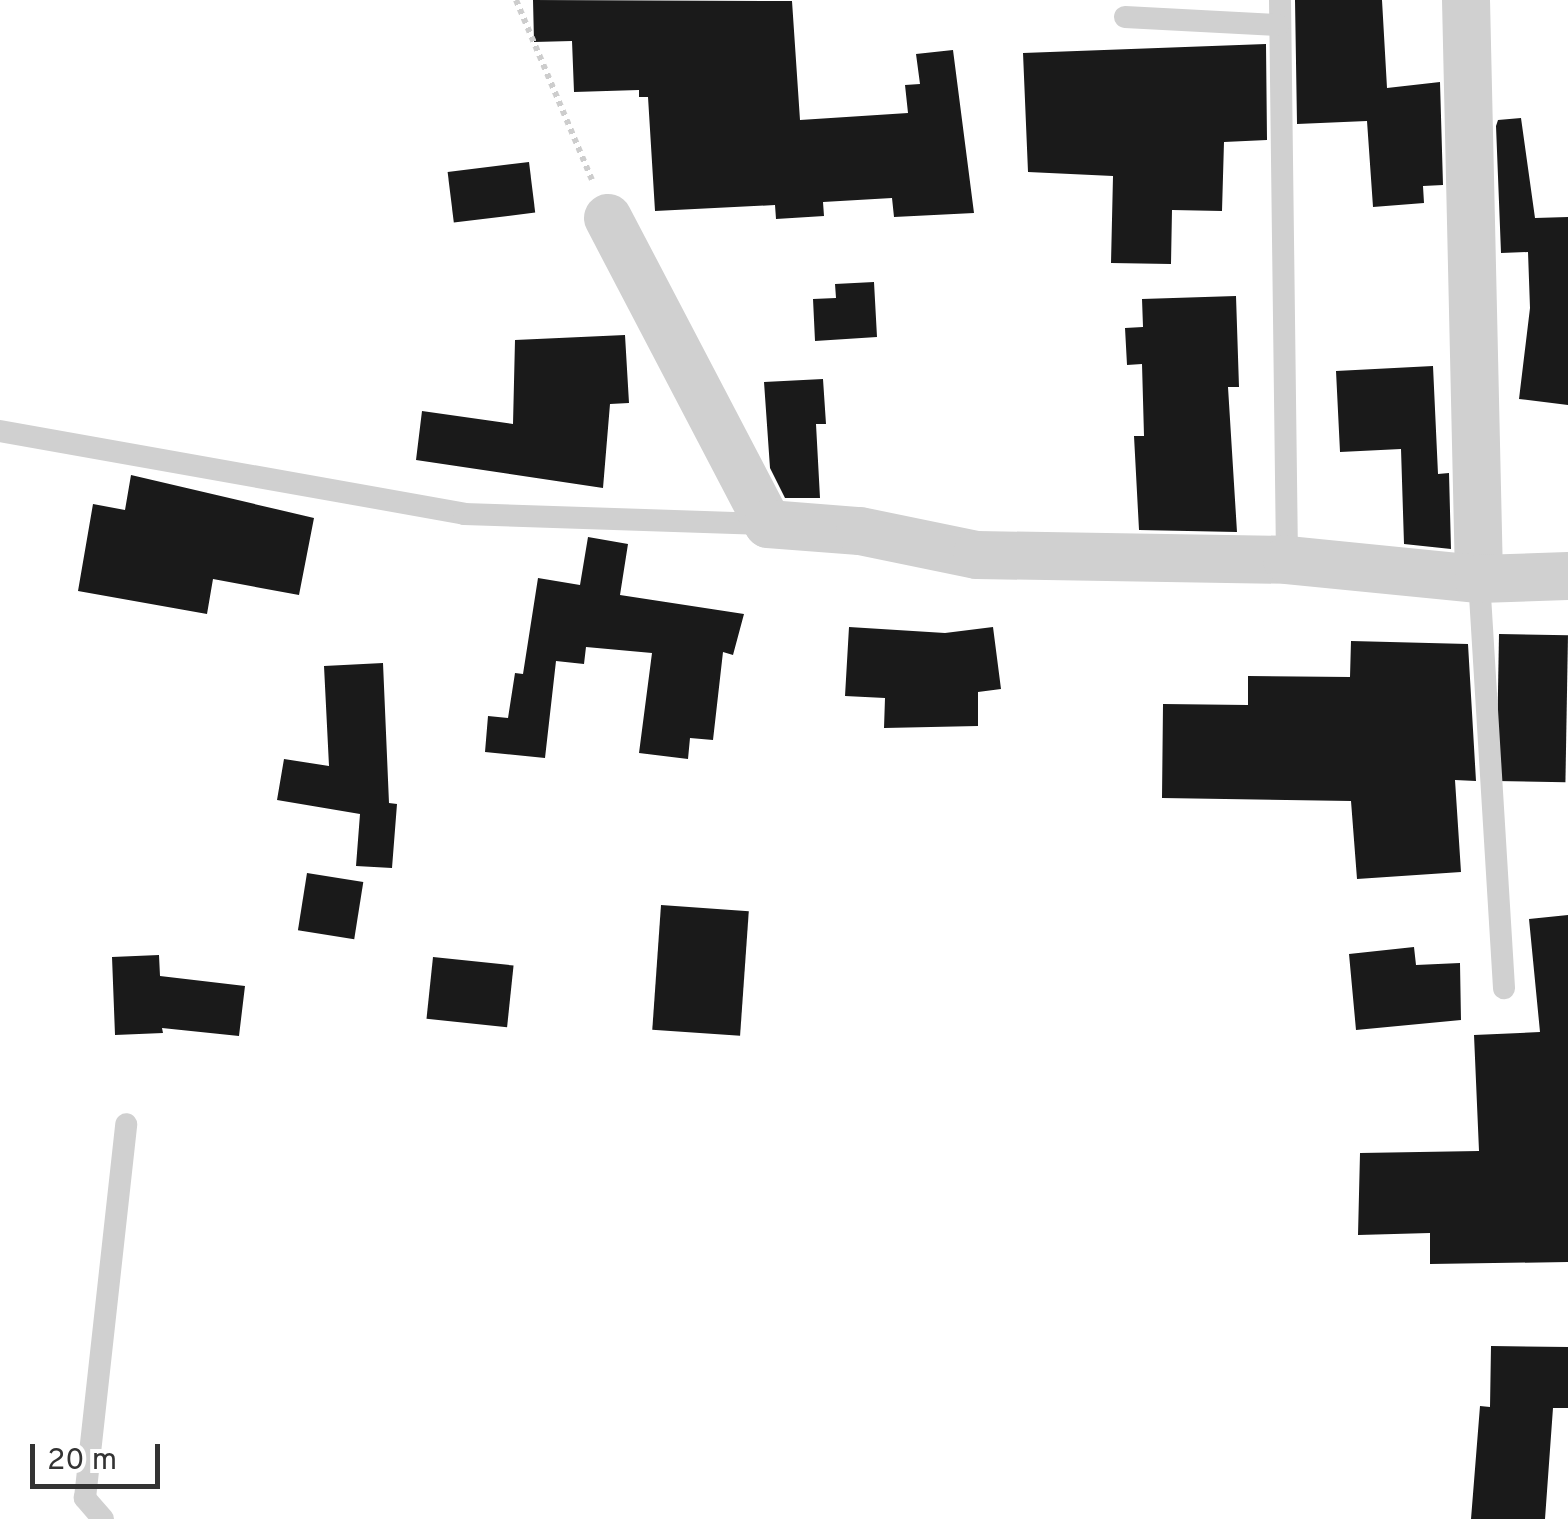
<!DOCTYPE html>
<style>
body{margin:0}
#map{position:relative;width:1568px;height:1519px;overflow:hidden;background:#fff;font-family:Overpass,sans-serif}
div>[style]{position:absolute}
.building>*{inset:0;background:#1a1a1a;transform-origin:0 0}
.path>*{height:6px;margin-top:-3px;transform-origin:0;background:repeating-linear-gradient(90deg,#cdcdcd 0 5px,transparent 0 10px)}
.lane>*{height:22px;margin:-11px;padding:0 11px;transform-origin:11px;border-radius:11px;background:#d0d0d0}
.street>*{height:48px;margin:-24px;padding:0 24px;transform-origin:24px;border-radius:24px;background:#d0d0d0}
span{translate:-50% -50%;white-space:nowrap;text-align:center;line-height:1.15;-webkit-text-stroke:10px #fff;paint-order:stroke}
.scale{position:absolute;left:30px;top:1444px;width:130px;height:45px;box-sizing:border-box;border:5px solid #333;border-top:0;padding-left:12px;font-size:30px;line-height:35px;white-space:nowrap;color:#333;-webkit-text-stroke:8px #fff;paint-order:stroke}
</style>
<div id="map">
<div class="building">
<div style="clip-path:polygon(533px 0,792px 1px,800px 120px,908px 113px,905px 85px,920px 84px,916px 54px,953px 50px,974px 213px,894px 217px,892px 198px,823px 202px,824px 216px,776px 219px,775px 205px,655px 211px,648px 97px,639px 97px,639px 90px,574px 92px,572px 41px,534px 42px)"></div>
<div style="clip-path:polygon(1295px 0,1382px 0,1387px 88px,1440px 82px,1443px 185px,1423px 186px,1424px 203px,1373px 207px,1367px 121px,1297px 124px)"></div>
<div style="clip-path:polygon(1266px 44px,1267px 140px,1224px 142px,1222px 211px,1172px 210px,1171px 264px,1111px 263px,1113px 176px,1028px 172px,1023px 53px)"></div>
<div style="clip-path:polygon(1521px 118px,1535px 218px,1568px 217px,1568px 405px,1519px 399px,1530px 308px,1528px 252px,1501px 253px,1496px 126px,1498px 120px)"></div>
<div style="left:529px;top:162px;width:51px;height:82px;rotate:83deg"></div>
<div style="clip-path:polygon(874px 282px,877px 337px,815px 341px,813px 299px,836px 298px,835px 284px)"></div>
<div style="clip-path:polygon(1236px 296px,1239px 387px,1228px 387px,1237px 532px,1139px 530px,1134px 436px,1144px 436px,1142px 364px,1127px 365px,1125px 328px,1143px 327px,1142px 299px)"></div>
<div style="clip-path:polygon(625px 335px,629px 403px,610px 404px,603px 488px,416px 460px,422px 411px,513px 424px,515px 340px)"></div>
<div style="clip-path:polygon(1433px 366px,1438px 474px,1449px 473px,1451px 549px,1404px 544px,1401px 449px,1340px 452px,1336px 371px)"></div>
<div style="clip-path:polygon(823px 379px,826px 424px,816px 424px,820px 498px,785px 498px,770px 468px,764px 382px)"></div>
<div style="clip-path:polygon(131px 475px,314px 518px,299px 595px,213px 579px,207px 614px,78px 591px,93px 504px,125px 510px)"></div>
<div style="clip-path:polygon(588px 537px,628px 544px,620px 595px,744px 614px,733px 655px,723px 652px,713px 740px,690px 738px,688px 759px,639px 753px,652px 653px,586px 647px,584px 664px,556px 661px,545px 758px,485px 752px,488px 716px,508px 718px,515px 673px,523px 674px,538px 578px,580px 585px)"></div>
<div style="clip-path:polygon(849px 627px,945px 633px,993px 627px,1001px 689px,978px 692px,978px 726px,884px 728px,885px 698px,845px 696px)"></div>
<div style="left:1499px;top:634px;width:69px;height:147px;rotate:1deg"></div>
<div style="clip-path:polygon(1351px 641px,1468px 644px,1476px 781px,1455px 780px,1461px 872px,1357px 879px,1351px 801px,1162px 798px,1163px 704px,1248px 705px,1248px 676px,1350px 677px)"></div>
<div style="clip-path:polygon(383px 663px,389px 803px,397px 804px,392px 868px,356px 866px,360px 814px,277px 800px,284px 759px,329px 766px,324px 666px)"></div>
<div style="left:307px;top:873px;width:57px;height:58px;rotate:9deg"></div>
<div style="left:661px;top:905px;width:88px;height:125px;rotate:4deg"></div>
<div style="clip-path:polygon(1568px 915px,1568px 1262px,1430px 1264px,1430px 1233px,1358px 1235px,1360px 1153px,1479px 1151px,1474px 1035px,1540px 1032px,1529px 919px)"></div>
<div style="clip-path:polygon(1414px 947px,1416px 965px,1460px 963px,1461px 1020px,1356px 1030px,1349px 954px)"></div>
<div style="clip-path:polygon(159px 955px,160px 976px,245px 986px,239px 1036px,162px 1028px,163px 1033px,115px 1035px,112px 957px)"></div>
<div style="left:433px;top:957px;width:81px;height:62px;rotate:6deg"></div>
<div style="clip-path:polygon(1491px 1346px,1568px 1347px,1568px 1408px,1553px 1408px,1545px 1519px,1471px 1519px,1480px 1406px,1490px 1407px)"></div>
</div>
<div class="path">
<div style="left:516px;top:0;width:195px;rotate:67.1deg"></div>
</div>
<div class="lane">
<div style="left:1280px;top:0;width:560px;rotate:89.28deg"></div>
<div style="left:1125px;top:17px;width:153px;rotate:3deg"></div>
<div style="left:0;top:431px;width:471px;rotate:10.1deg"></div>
<div style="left:464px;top:514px;width:304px;rotate:1.9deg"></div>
<div style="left:1479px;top:579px;width:410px;rotate:86.5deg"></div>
<div style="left:103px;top:1519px;width:28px;rotate:-131deg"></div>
<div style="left:85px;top:1498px;width:376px;rotate:-83.7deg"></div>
</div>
<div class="street">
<div style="left:1466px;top:0;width:579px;rotate:88.71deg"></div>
<div style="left:608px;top:218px;width:345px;rotate:62.4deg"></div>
<div style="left:768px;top:524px;width:92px;rotate:4.4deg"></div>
<div style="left:860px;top:531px;width:119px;rotate:11.6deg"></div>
<div style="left:977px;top:555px;width:310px;rotate:0.9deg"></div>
<div style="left:1287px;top:560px;width:193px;rotate:5.7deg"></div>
<div style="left:1479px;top:579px;width:89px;rotate:-1.9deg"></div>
</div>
<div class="scale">20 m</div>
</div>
